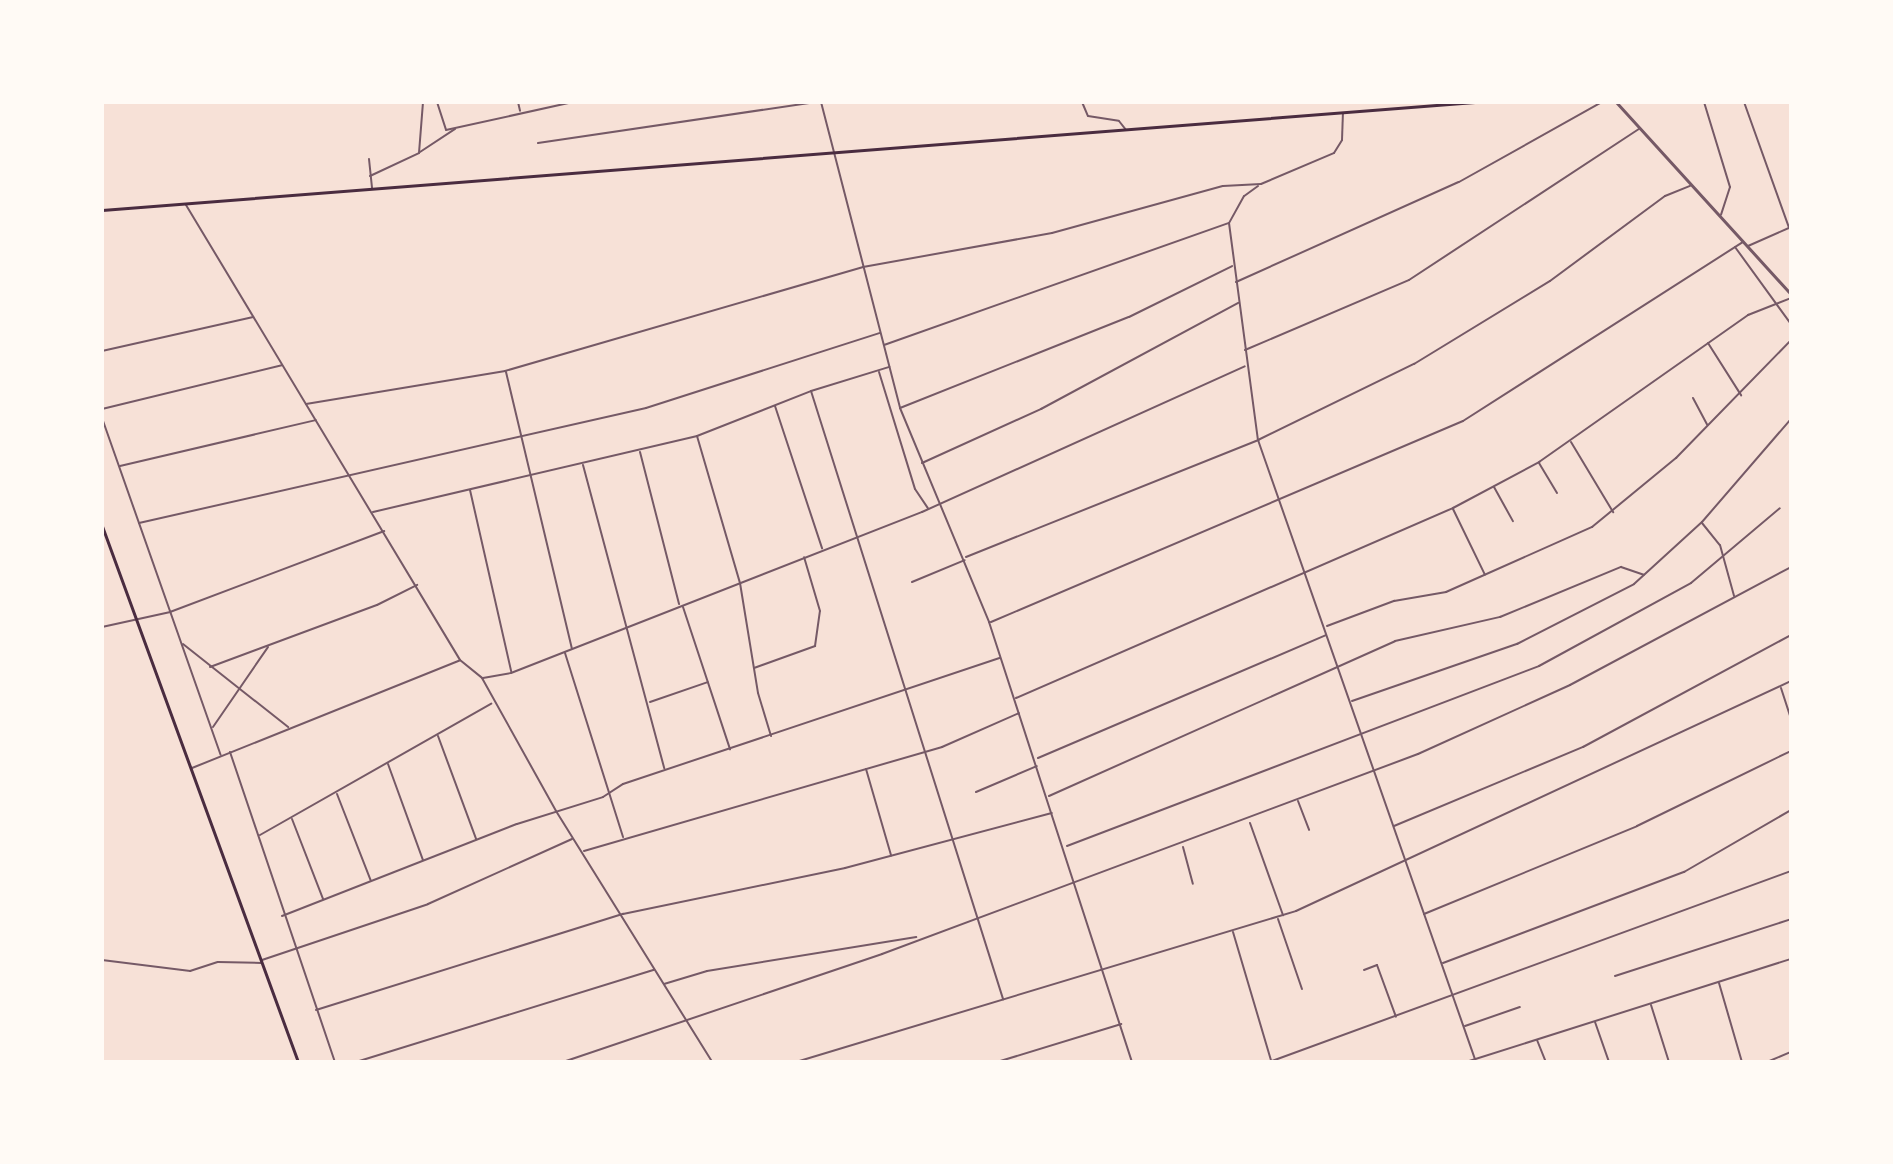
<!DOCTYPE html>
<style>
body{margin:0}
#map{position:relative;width:1893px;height:1164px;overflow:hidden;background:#f7e1d7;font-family:"DejaVu Sans",sans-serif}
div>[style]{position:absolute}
.minor>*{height:2px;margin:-1px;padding:0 1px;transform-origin:1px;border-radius:1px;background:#755966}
.tertiary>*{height:3px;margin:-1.5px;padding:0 1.5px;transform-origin:1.5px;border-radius:1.5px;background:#755966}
.secondary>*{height:3px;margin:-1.5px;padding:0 1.5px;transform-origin:1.5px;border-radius:1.5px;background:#4a2c40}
span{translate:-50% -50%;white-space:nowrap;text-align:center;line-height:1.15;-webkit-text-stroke:7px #fffaf5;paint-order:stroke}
.frame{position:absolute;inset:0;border:104px solid #fffaf5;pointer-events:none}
</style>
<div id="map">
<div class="minor">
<div style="left:437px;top:102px;width:29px;rotate:72deg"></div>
<div style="left:446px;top:130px;width:130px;rotate:-12.4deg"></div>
<div style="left:518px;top:102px;width:9px;rotate:77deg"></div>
<div style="left:821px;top:102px;width:316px;rotate:75.5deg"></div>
<div style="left:900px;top:408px;width:232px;rotate:67.4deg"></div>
<div style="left:989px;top:622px;width:463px;rotate:72deg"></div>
<div style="left:1082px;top:102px;width:15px;rotate:67deg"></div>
<div style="left:1088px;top:116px;width:31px;rotate:9deg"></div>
<div style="left:1119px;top:121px;width:11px;rotate:52deg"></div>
<div style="left:1704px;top:102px;width:89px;rotate:73deg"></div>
<div style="left:1730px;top:187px;width:29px;rotate:108deg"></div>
<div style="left:1744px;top:102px;width:134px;rotate:70.3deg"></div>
<div style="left:538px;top:143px;width:281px;rotate:-8.4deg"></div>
<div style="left:420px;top:152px;width:42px;rotate:-33.3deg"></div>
<div style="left:369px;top:159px;width:30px;rotate:84deg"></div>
<div style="left:370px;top:176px;width:54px;rotate:-25.1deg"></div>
<div style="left:419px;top:153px;width:51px;rotate:-85.5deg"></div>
<div style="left:1258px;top:186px;width:17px;rotate:144deg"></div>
<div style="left:1244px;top:196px;width:31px;rotate:119deg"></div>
<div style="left:1229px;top:223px;width:219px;rotate:82.4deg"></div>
<div style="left:1258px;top:440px;width:659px;rotate:70.69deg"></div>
<div style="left:186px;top:205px;width:531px;rotate:58.94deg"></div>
<div style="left:460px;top:660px;width:28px;rotate:39deg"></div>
<div style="left:482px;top:678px;width:152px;rotate:60.9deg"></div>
<div style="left:556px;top:811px;width:296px;rotate:58.1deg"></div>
<div style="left:1748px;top:246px;width:47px;rotate:-23.8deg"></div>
<div style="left:1735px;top:247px;width:95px;rotate:54deg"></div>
<div style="left:1236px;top:282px;width:244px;rotate:-24.2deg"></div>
<div style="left:1459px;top:182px;width:164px;rotate:-29.2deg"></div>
<div style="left:1708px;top:343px;width:62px;rotate:57.6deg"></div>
<div style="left:884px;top:345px;width:366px;rotate:-19.5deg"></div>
<div style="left:1245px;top:350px;width:178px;rotate:-23.1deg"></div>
<div style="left:1409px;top:280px;width:275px;rotate:-33.3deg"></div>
<div style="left:102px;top:351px;width:155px;rotate:-12.7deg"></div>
<div style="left:506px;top:372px;width:284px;rotate:76.6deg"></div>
<div style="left:879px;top:372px;width:122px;rotate:72.9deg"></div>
<div style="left:915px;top:489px;width:23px;rotate:56deg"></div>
<div style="left:811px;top:391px;width:638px;rotate:72.47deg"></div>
<div style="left:1693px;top:398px;width:30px;rotate:62deg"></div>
<div style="left:306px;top:404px;width:202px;rotate:-9.4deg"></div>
<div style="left:505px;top:371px;width:373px;rotate:-16.2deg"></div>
<div style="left:863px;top:267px;width:192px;rotate:-10.2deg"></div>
<div style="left:1052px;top:233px;width:177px;rotate:-15.4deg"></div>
<div style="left:1223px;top:186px;width:38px;rotate:-3deg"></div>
<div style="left:1261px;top:184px;width:79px;rotate:-23deg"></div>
<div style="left:1334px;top:153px;width:15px;rotate:-58deg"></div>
<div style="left:1342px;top:140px;width:26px;rotate:-88deg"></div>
<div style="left:775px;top:406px;width:150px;rotate:71.7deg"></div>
<div style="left:900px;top:408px;width:246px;rotate:-21.7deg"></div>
<div style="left:1129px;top:317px;width:115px;rotate:-26.3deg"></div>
<div style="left:102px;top:409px;width:185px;rotate:-13.7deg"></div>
<div style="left:102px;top:418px;width:357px;rotate:70.6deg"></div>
<div style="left:697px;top:436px;width:153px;rotate:73.7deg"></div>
<div style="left:740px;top:583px;width:111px;rotate:80.7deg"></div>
<div style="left:758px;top:693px;width:45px;rotate:73.2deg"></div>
<div style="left:1571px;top:442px;width:82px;rotate:59deg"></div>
<div style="left:640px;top:452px;width:157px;rotate:75.6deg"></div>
<div style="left:922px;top:463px;width:131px;rotate:-24.4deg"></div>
<div style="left:1041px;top:409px;width:224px;rotate:-28.3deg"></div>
<div style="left:1539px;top:463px;width:35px;rotate:59deg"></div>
<div style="left:583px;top:465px;width:314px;rotate:75deg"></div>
<div style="left:120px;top:466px;width:201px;rotate:-13.2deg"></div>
<div style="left:1494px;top:487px;width:39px;rotate:61deg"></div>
<div style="left:470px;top:490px;width:186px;rotate:77.2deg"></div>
<div style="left:1453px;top:509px;width:73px;rotate:64.1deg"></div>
<div style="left:373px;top:512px;width:333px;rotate:-13.2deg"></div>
<div style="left:697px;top:436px;width:123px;rotate:-21.5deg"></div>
<div style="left:811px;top:391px;width:82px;rotate:-17.1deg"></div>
<div style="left:139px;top:523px;width:520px;rotate:-12.78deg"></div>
<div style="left:646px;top:408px;width:245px;rotate:-17.8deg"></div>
<div style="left:1702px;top:523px;width:28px;rotate:51deg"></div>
<div style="left:1720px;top:545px;width:53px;rotate:74.6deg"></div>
<div style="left:966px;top:557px;width:315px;rotate:-21.8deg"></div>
<div style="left:1258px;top:440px;width:174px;rotate:-26deg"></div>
<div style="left:1414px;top:364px;width:159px;rotate:-31.4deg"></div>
<div style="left:1550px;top:281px;width:143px;rotate:-36.5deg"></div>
<div style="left:1665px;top:196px;width:27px;rotate:-22deg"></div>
<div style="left:912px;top:582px;width:57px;rotate:-22.5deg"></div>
<div style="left:683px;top:607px;width:150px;rotate:71.7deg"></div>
<div style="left:991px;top:622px;width:513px;rotate:-23.07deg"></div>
<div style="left:1463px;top:421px;width:332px;rotate:-32.6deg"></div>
<div style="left:1327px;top:626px;width:72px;rotate:-20.5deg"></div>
<div style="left:1394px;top:601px;width:53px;rotate:-9.8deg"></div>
<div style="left:1446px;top:592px;width:160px;rotate:-24deg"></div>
<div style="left:1592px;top:527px;width:109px;rotate:-39.4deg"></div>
<div style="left:1676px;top:458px;width:165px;rotate:-45.7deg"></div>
<div style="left:102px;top:627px;width:70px;rotate:-12.4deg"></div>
<div style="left:170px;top:612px;width:229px;rotate:-20.7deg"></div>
<div style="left:183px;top:644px;width:134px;rotate:38.3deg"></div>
<div style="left:565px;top:653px;width:193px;rotate:72.5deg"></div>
<div style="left:210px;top:667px;width:178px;rotate:-20.4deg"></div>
<div style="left:377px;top:605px;width:45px;rotate:-26.6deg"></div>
<div style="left:754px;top:668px;width:65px;rotate:-19.8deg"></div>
<div style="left:815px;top:646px;width:35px;rotate:-82deg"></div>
<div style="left:820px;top:611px;width:56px;rotate:-106.5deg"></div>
<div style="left:483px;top:678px;width:28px;rotate:-10deg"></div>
<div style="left:511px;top:673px;width:441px;rotate:-21.4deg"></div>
<div style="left:922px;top:512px;width:354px;rotate:-24.3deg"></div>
<div style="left:1781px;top:688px;width:33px;rotate:72deg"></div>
<div style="left:1016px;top:698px;width:477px;rotate:-23.5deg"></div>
<div style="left:1453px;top:508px;width:98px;rotate:-28.1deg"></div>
<div style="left:1539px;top:462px;width:256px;rotate:-35.1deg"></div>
<div style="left:1748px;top:315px;width:46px;rotate:-21.6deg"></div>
<div style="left:1352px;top:701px;width:175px;rotate:-19.1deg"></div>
<div style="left:1517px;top:644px;width:131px;rotate:-27.1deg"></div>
<div style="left:1634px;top:584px;width:92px;rotate:-42.4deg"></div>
<div style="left:1702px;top:522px;width:136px;rotate:-49.2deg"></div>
<div style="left:650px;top:702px;width:61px;rotate:-19deg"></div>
<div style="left:213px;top:727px;width:97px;rotate:-55.5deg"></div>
<div style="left:438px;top:736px;width:110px;rotate:69.7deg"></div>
<div style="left:230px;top:752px;width:327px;rotate:71.3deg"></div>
<div style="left:1038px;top:758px;width:313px;rotate:-23.1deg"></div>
<div style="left:388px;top:764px;width:102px;rotate:70deg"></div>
<div style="left:192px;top:768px;width:289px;rotate:-21.9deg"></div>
<div style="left:866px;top:769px;width:90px;rotate:73.8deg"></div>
<div style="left:976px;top:792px;width:66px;rotate:-23.1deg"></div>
<div style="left:337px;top:794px;width:93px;rotate:68.7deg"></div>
<div style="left:1049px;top:796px;width:379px;rotate:-24.1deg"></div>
<div style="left:1395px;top:641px;width:108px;rotate:-12.9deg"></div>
<div style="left:1500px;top:617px;width:131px;rotate:-22.5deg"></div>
<div style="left:1621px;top:567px;width:24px;rotate:19deg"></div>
<div style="left:1298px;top:801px;width:31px;rotate:69deg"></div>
<div style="left:292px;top:819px;width:86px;rotate:68.8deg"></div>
<div style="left:1250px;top:823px;width:98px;rotate:70.3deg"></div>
<div style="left:1394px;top:826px;width:205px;rotate:-22.7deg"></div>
<div style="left:1583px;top:747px;width:236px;rotate:-28.3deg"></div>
<div style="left:260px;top:835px;width:266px;rotate:-29.6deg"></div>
<div style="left:1067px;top:846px;width:505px;rotate:-20.87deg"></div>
<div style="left:1539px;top:666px;width:173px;rotate:-28.6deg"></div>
<div style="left:1691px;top:583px;width:116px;rotate:-40.1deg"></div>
<div style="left:1183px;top:847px;width:38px;rotate:75deg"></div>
<div style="left:584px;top:851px;width:373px;rotate:-16.2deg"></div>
<div style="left:942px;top:747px;width:84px;rotate:-23.8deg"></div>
<div style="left:1424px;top:914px;width:230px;rotate:-22.4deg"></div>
<div style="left:1637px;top:826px;width:171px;rotate:-26deg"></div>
<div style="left:282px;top:916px;width:252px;rotate:-21.4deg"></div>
<div style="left:517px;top:824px;width:90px;rotate:-17.4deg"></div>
<div style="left:603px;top:797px;width:24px;rotate:-33deg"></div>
<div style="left:623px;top:784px;width:397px;rotate:-18.5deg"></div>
<div style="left:1278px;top:919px;width:74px;rotate:71.1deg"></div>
<div style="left:1233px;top:932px;width:134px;rotate:73.5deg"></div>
<div style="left:102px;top:960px;width:89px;rotate:7.1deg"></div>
<div style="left:190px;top:971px;width:29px;rotate:-18deg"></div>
<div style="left:218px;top:962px;width:44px;rotate:1.3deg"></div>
<div style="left:262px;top:960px;width:175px;rotate:-18.6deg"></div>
<div style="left:428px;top:904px;width:158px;rotate:-24.3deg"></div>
<div style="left:1443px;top:963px;width:258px;rotate:-20.7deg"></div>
<div style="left:1684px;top:872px;width:124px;rotate:-30.1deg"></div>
<div style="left:1364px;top:970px;width:14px;rotate:-21deg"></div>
<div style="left:1377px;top:965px;width:55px;rotate:69.9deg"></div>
<div style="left:1615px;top:976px;width:185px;rotate:-17.9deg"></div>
<div style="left:1719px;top:983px;width:82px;rotate:73.8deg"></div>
<div style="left:664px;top:984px;width:45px;rotate:-16.8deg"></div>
<div style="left:707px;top:971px;width:212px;rotate:-9.2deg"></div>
<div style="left:1651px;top:1005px;width:60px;rotate:72.5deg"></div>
<div style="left:316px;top:1010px;width:322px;rotate:-17.4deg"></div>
<div style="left:623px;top:914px;width:227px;rotate:-11.7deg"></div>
<div style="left:845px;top:868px;width:214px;rotate:-14.9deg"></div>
<div style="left:1595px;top:1022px;width:42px;rotate:70.7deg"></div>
<div style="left:1465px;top:1026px;width:58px;rotate:-19.1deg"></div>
<div style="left:1537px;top:1040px;width:24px;rotate:68deg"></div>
<div style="left:1272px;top:1061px;width:553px;rotate:-20.11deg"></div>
<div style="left:356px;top:1062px;width:312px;rotate:-17.2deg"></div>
<div style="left:563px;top:1062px;width:337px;rotate:-18.7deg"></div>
<div style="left:882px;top:954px;width:572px;rotate:-20.46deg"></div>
<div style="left:1418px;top:754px;width:167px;rotate:-24.4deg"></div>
<div style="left:1570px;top:685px;width:251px;rotate:-28.1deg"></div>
<div style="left:796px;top:1062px;width:522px;rotate:-16.8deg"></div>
<div style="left:1296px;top:911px;width:546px;rotate:-24.92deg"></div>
<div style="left:997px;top:1062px;width:130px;rotate:-17deg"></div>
<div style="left:1466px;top:1062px;width:341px;rotate:-17.6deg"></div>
<div style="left:1767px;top:1062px;width:26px;rotate:-23deg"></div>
</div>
<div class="tertiary">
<div style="left:1616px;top:102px;width:260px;rotate:47.7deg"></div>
</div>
<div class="secondary">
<div style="left:102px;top:210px;width:1377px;rotate:-4.5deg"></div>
<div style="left:102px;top:526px;width:571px;rotate:69.91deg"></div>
</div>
<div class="frame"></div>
</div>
